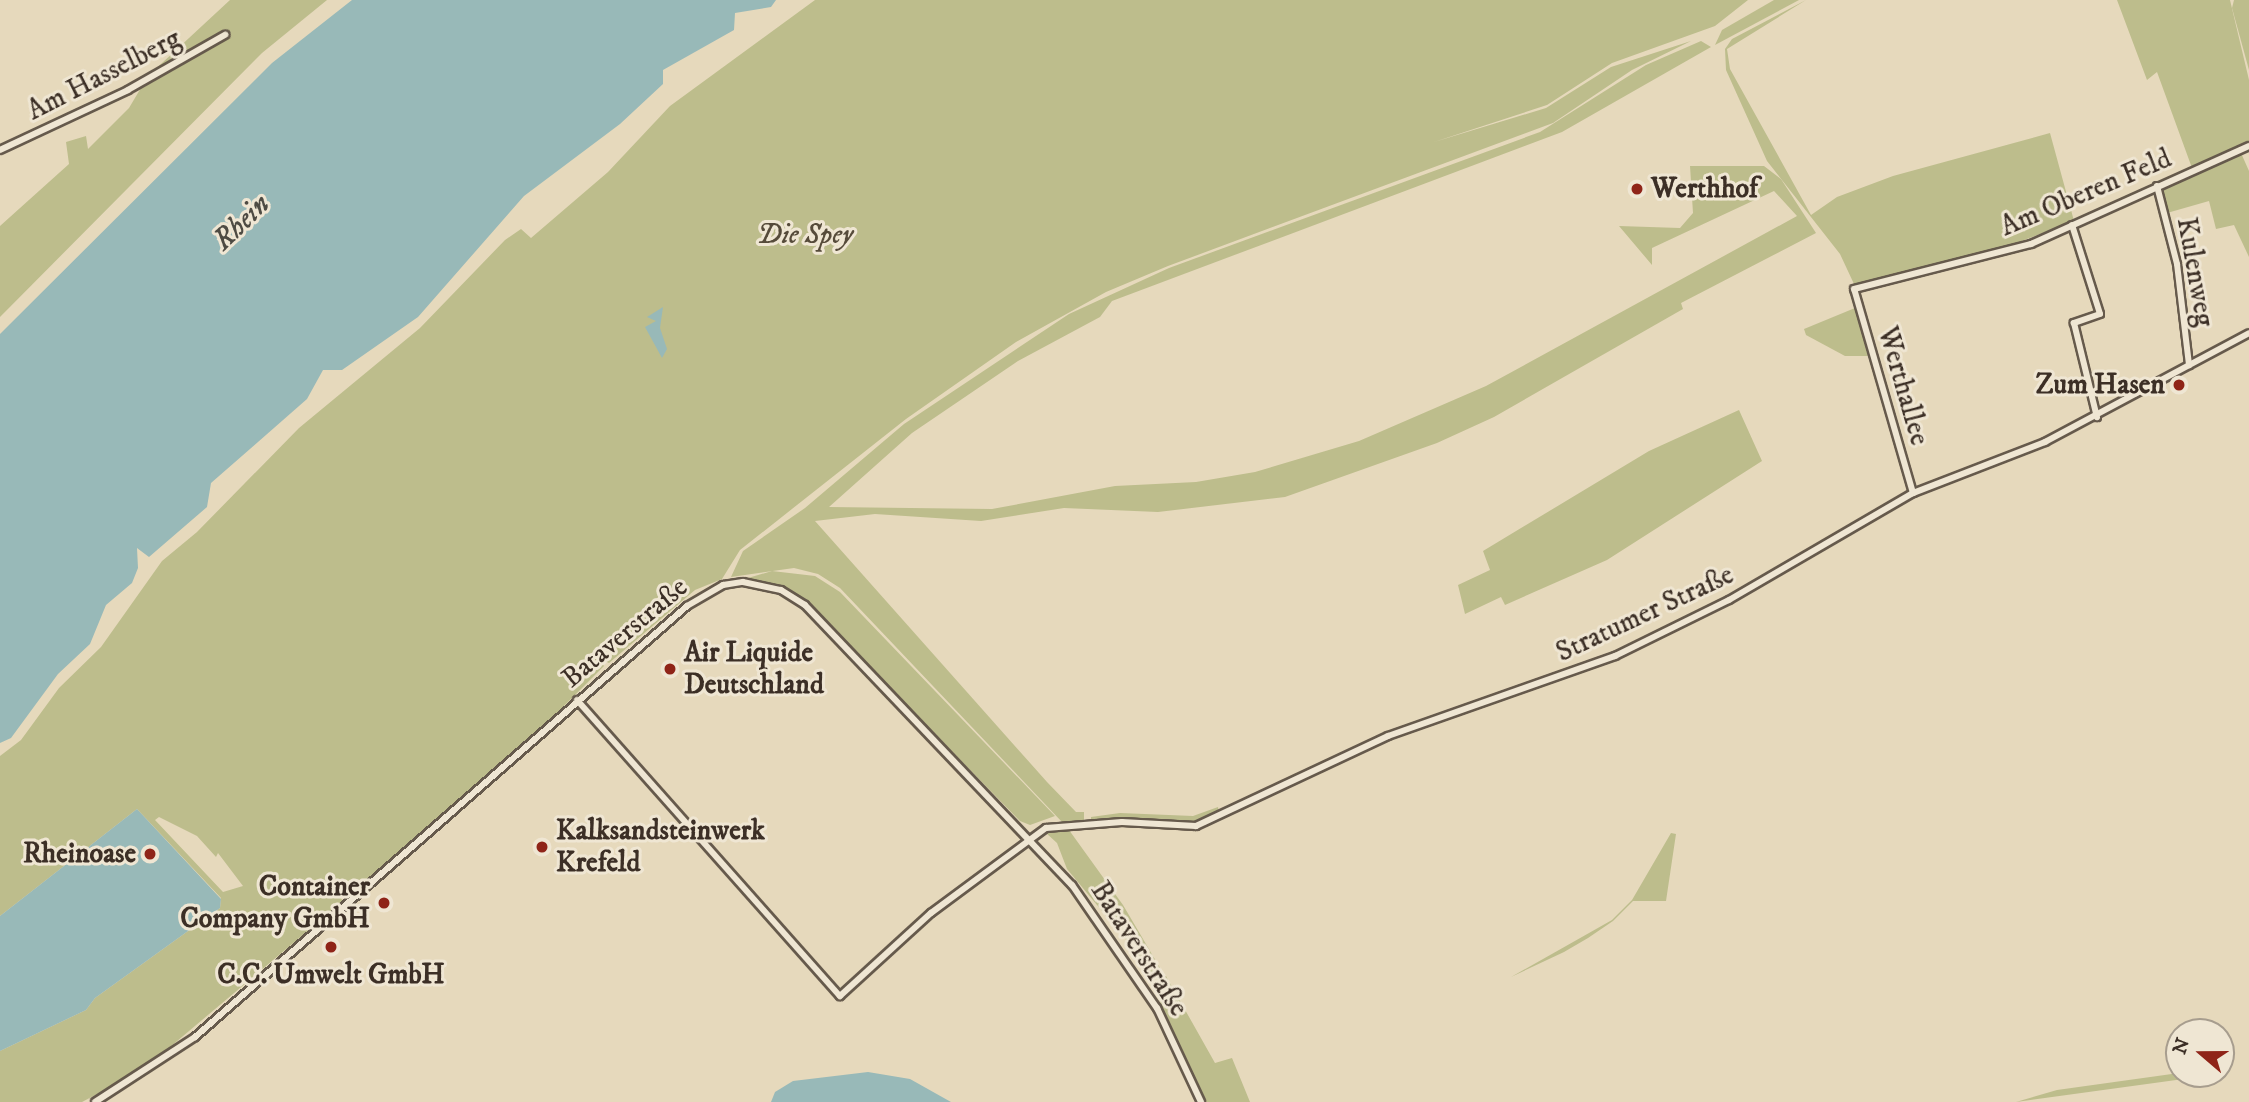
<!DOCTYPE html>
<meta charset="utf-8">
<style>
body{margin:0}
#map{position:relative;width:2249px;height:1102px;overflow:hidden;background:#e6d9bc;font-family:"IM FELL DW Pica",serif}
div>[style]{position:absolute}
.green>*{inset:0;background:#bdbd8c}
.water>*{inset:0;background:#98b9b8}
.roads{filter:drop-shadow(2px 0 #665a4c) drop-shadow(-2px 0 #665a4c) drop-shadow(0 2px #665a4c) drop-shadow(0 -2px #665a4c)}
.minor>*{height:6px;margin:-3px;padding:0 3px;transform-origin:3px;border-radius:3px;background:#efe6d3}
.dots>*{width:19px;height:19px;translate:-50% -50%;box-sizing:border-box;border:4px solid #efe6d3;border-radius:50%}
span{translate:-50% -50%;white-space:nowrap;text-align:center;line-height:1.15;-webkit-text-stroke:6px #efe6d3;paint-order:stroke}
.street-label{font-size:28px;color:#3c2f26}
.poi-label{font-size:28px;color:#3c2f26;font-weight:700}
.left{translate:0 -50%;text-align:left}
.right{translate:-100% -50%;text-align:right}
.park-label{font-size:28px;color:#564b3a;font-style:italic}
.water-label{font-size:30px;color:#4e4b43;font-style:italic}
.north{position:absolute;left:2165px;top:1018px;width:70px;height:70px;box-sizing:border-box;background:#efe6d3;border:2px solid #a79d8e;border-radius:50%;rotate:290deg;font-size:19px;font-weight:700;line-height:28px;text-align:center;color:#3c2f26}
.north::after{content:'';display:block;margin:auto;width:24px;height:32px;background:#8f2418;clip-path:polygon(50% 0,100% 100%,50% 72%,0 100%)}
</style>
<div id="map">
<div class="green">
<div style="clip-path:polygon(230px 0,327px 0,262px 53px,0 317px,0 226px,69px 164px,66px 142px,86px 136px,88px 149px,129px 108px,148px 76px)"></div>
<div style="clip-path:polygon(evenodd,815px 0,1748px 0,1715px 26px,1612px 63px,1547px 105px,1434px 142px,1546px 108px,1611px 67px,1691px 41px,1632px 70px,1553px 123px,1168px 266px,1106px 292px,1016px 342px,906px 419px,740px 550px,722px 579px,695px 590px,609px 663px,601px 659px,604px 666px,535px 735px,346px 898px,334px 890px,343px 901px,144px 1069px,82px 1102px,0 1102px,0 1051px,86px 1010px,95px 998px,220px 908px,221px 898px,137px 809px,0 916px,0 756px,21px 740px,59px 688px,101px 647px,162px 561px,197px 532px,299px 428px,420px 328px,505px 240px,521px 229px,531px 238px,608px 172px,670px 106px,815px 0,159px 817px,197px 836px,216px 857px,218px 853px,243px 886px,223px 892px,155px 820px,159px 817px)"></div>
<div style="clip-path:polygon(1774px 0,1799px 0,1715px 45px,1722px 30px)"></div>
<div style="clip-path:polygon(1806px 0,1727px 49px,1730px 69px,1811px 215px,1837px 197px,1893px 176px,2050px 133px,2074px 221px,1993px 252px,1854px 284px,1840px 254px,1767px 161px,1726px 70px,1725px 49px,1732px 39px)"></div>
<div style="clip-path:polygon(2117px 0,2230px 0,2249px 80px,2249px 143px,2192px 168px,2157px 72px,2147px 80px)"></div>
<div style="clip-path:polygon(2234px 0,2249px 0,2249px 70px,2232px 8px)"></div>
<div style="clip-path:polygon(1701px 41px,1711px 47px,1562px 132px,1112px 301px,1100px 317px,1018px 361px,912px 433px,829px 507px,992px 509px,1115px 486px,1196px 482px,1255px 472px,1359px 441px,1486px 386px,1797px 216px,1774px 191px,1652px 248px,1652px 265px,1619px 226px,1680px 228px,1693px 213px,1690px 166px,1764px 166px,1781px 179px,1816px 233px,1681px 303px,1683px 309px,1494px 417px,1437px 443px,1285px 497px,1158px 512px,1064px 508px,981px 521px,875px 514px,815px 521px,1047px 782px,1076px 812px,1084px 812px,1084px 824px,1062px 822px,840px 588px,818px 574px,794px 568px,731px 577px,743px 551px,805px 508px,904px 424px,1069px 314px,1169px 268px,1540px 132px,1646px 65px)"></div>
<div style="clip-path:polygon(2241px 153px,2249px 171px,2249px 257px,2234px 225px,2216px 229px,2209px 201px,2167px 213px,2161px 191px)"></div>
<div style="clip-path:polygon(1855px 308px,1868px 356px,1845px 356px,1806px 335px,1804px 329px)"></div>
<div style="clip-path:polygon(1739px 410px,1762px 461px,1607px 560px,1505px 605px,1501px 597px,1465px 614px,1458px 585px,1490px 570px,1483px 551px,1649px 451px)"></div>
<div style="clip-path:polygon(772px 571px,815px 576px,840px 592px,1055px 816px,1030px 825px,1020px 821px,809px 605px,779px 585px,748px 578px)"></div>
<div style="clip-path:polygon(1218px 807px,1219px 812px,1194px 823px,1091px 823px,1091px 817px,1120px 813px,1193px 816px)"></div>
<div style="clip-path:polygon(1069px 830px,1123px 905px,1163px 973px,1150px 980px,1127px 941px,1067px 869px,1057px 843px,1046px 833px)"></div>
<div style="clip-path:polygon(1671px 833px,1676px 834px,1666px 901px,1633px 901px,1613px 921px,1588px 938px,1564px 952px,1511px 977px,1612px 920px,1632px 900px)"></div>
<div style="clip-path:polygon(1166px 976px,1215px 1063px,1232px 1058px,1250px 1102px,1205px 1102px,1152px 984px)"></div>
<div style="clip-path:polygon(2179px 1073px,2220px 1074px,2016px 1102px,2057px 1090px)"></div>
</div>
<div class="water">
<div style="clip-path:polygon(352px 0,776px 0,771px 7px,735px 13px,734px 30px,663px 70px,663px 84px,620px 124px,524px 196px,418px 317px,342px 370px,323px 370px,307px 399px,211px 483px,207px 507px,149px 557px,137px 548px,138px 568px,132px 583px,106px 605px,90px 644px,58px 674px,11px 738px,0 743px,0 334px,272px 63px)"></div>
<div style="clip-path:polygon(663px 307px,660px 328px,667px 349px,662px 358px,645px 327px,656px 321px,647px 317px)"></div>
<div style="clip-path:polygon(137px 809px,221px 899px,220px 908px,95px 998px,86px 1010px,0 1051px,0 916px)"></div>
<div style="clip-path:polygon(868px 1072px,910px 1079px,951px 1102px,771px 1102px,775px 1092px,793px 1081px)"></div>
</div>
<div class="roads">
<div class="minor">
<div style="left:0;top:150px;width:141px;rotate:-25.1deg"></div>
<div style="left:128px;top:90px;width:112px;rotate:-29.6deg"></div>
<div style="left:2157px;top:186px;width:81px;rotate:75.6deg"></div>
<div style="left:2177px;top:264px;width:102px;rotate:83.2deg"></div>
<div style="left:2072px;top:225px;width:93px;rotate:72.5deg"></div>
<div style="left:2100px;top:314px;width:28px;rotate:161deg"></div>
<div style="left:2074px;top:323px;width:97px;rotate:76.3deg"></div>
<div style="left:1913px;top:493px;width:212px;rotate:-106.1deg"></div>
<div style="left:1854px;top:289px;width:183px;rotate:-14.3deg"></div>
<div style="left:2031px;top:244px;width:239px;rotate:-24.2deg"></div>
<div style="left:577px;top:700px;width:396px;rotate:48.4deg"></div>
<div style="left:840px;top:996px;width:123px;rotate:-42.4deg"></div>
<div style="left:931px;top:913px;width:143px;rotate:-36.5deg"></div>
<div style="left:1046px;top:828px;width:76px;rotate:-4.5deg"></div>
<div style="left:1122px;top:822px;width:74px;rotate:3.1deg"></div>
<div style="left:1196px;top:826px;width:212px;rotate:-25.1deg"></div>
<div style="left:1388px;top:736px;width:241px;rotate:-19.4deg"></div>
<div style="left:1615px;top:656px;width:127px;rotate:-26.2deg"></div>
<div style="left:1729px;top:600px;width:213px;rotate:-30.2deg"></div>
<div style="left:1913px;top:493px;width:142px;rotate:-21.1deg"></div>
<div style="left:2045px;top:442px;width:231px;rotate:-28.1deg"></div>
<div style="left:95px;top:1102px;width:119px;rotate:-33deg"></div>
<div style="left:195px;top:1037px;width:654px;rotate:-41.22deg"></div>
<div style="left:687px;top:606px;width:42px;rotate:-30.3deg"></div>
<div style="left:723px;top:585px;width:20px;rotate:-9deg"></div>
<div style="left:743px;top:582px;width:39px;rotate:12deg"></div>
<div style="left:781px;top:590px;width:28px;rotate:32deg"></div>
<div style="left:805px;top:605px;width:387px;rotate:46.4deg"></div>
<div style="left:1072px;top:885px;width:150px;rotate:55.4deg"></div>
<div style="left:1157px;top:1008px;width:104px;rotate:64.9deg"></div>
</div>
</div>
<div class="dots">
<div style="left:1637px;top:189px;background:#8f2418"></div>
<div style="left:2179px;top:385px;background:#8f2418"></div>
<div style="left:670px;top:669px;background:#8f2418"></div>
<div style="left:542px;top:847px;background:#8f2418"></div>
<div style="left:150px;top:854px;background:#8f2418"></div>
<div style="left:384px;top:903px;background:#8f2418"></div>
<div style="left:331px;top:947px;background:#8f2418"></div>
</div>
<div class="street-label">
<span style="left:104px;top:75px;rotate:-27deg">Am Hasselberg</span>
<span style="left:2086px;top:193px;rotate:-23deg">Am Oberen Feld</span>
<span style="left:2195px;top:272px;rotate:80deg">Kulenweg</span>
<span style="left:1903px;top:386px;rotate:74deg">Werthallee</span>
<span style="left:1645px;top:614px;rotate:-25deg">Stratumer Straße</span>
<span style="left:625px;top:633px;rotate:-40deg">Bataverstraße</span>
<span style="left:1139px;top:949px;rotate:57deg">Bataverstraße</span>
</div>
<div class="poi-label">
<span class="left" style="left:1651px;top:189px">Werthhof</span>
<span class="right" style="left:2165px;top:385px">Zum Hasen</span>
<span class="left" style="left:684px;top:669px">Air Liquide<br>Deutschland</span>
<span class="left" style="left:556px;top:847px">Kalksandsteinwerk<br>Krefeld</span>
<span class="right" style="left:136px;top:854px">Rheinoase</span>
<span class="right" style="left:370px;top:903px">Container<br>Company GmbH</span>
<span style="left:331px;top:975px">C.C. Umwelt GmbH</span>
</div>
<div class="park-label">
<span style="left:805px;top:235px">Die Spey</span>
</div>
<div class="water-label">
<span style="left:242px;top:223px;rotate:-44deg">Rhein</span>
</div>
<div class="north">N</div>
</div>
